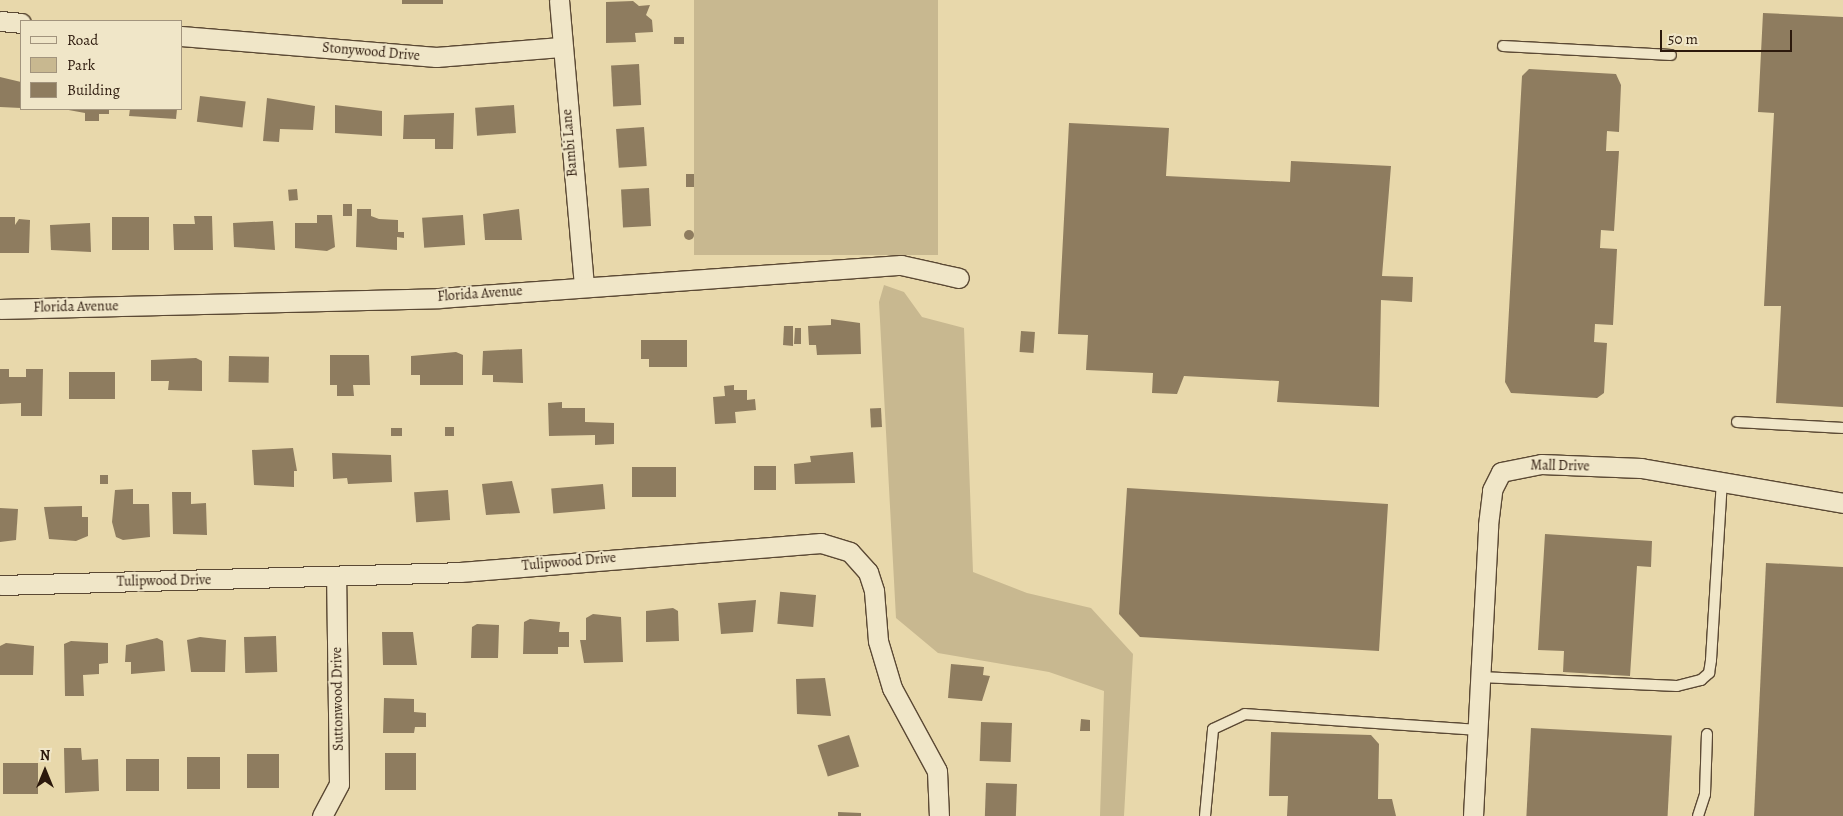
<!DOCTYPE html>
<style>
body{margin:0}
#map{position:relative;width:1843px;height:816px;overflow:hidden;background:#e8d8ab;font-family:Alegreya,serif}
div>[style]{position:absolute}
.green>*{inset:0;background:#c8b890;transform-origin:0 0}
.building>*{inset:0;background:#8e7c5f;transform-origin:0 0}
.round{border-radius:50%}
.roads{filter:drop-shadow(1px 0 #5b4934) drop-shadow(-1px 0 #5b4934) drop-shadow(0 1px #5b4934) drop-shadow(0 -1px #5b4934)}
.lane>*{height:10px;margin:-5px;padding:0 5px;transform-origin:5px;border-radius:5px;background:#f0e6c8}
.street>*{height:19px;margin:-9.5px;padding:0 9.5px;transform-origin:9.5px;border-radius:9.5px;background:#f0e6c8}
span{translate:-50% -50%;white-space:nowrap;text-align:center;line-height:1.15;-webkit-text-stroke:4px #f0e6c8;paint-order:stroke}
.street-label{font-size:14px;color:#2c190c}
.legend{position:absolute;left:20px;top:20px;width:162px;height:90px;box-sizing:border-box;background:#f0e6c8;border:1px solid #a2947d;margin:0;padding:6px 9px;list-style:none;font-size:15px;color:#2c190c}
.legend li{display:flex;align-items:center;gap:10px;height:25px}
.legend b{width:25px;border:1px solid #a2947d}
.north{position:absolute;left:20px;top:746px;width:50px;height:50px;-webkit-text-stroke:4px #f0e6c8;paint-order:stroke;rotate:0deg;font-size:14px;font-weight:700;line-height:20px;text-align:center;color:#2c190c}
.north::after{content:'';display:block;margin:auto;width:18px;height:22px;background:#2c190c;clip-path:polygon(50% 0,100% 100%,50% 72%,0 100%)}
.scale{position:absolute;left:1660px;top:30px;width:132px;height:22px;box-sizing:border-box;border:2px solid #2c190c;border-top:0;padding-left:6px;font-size:15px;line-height:18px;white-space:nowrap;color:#2c190c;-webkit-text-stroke:4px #f0e6c8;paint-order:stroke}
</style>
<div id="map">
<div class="green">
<div style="left:694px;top:0;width:244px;height:255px"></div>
<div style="clip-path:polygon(884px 285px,904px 292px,922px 317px,964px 328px,973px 572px,1027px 593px,1091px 608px,1133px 654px,1124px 816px,1100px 816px,1104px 691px,1049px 672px,938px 653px,896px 618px,879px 302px)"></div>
</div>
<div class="building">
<div style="left:402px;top:0;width:41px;height:4px"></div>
<div style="clip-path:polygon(633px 1px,639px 6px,650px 5px,646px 15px,652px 20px,653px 32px,635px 33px,636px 42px,606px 43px,606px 2px)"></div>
<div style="clip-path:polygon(1763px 13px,1843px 17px,1843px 407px,1776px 403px,1781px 306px,1764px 306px,1774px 113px,1758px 112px)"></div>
<div style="left:674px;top:37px;width:10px;height:7px"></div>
<div style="left:639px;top:64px;width:41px;height:28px;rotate:87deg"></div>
<div style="clip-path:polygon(1529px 69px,1616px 74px,1621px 85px,1619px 132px,1607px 131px,1606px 151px,1619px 151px,1614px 231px,1601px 230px,1600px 248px,1617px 249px,1613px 325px,1595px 324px,1594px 342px,1607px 343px,1604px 393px,1597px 398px,1511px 393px,1505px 382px,1522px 76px)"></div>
<div style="clip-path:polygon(0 77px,21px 82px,21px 108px,0 107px)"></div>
<div style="left:200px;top:96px;width:46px;height:26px;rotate:7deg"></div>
<div style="clip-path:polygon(267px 98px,315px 106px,313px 130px,280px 129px,279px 142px,263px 141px)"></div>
<div style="clip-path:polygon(335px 105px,382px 111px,382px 136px,335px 133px)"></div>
<div style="left:514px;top:105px;width:28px;height:39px;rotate:86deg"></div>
<div style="clip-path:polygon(63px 109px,109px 109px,109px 114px,99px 114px,99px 121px,85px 121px,85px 113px)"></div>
<div style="clip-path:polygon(130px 109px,177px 109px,176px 119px,129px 116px)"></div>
<div style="clip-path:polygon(454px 113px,453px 149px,435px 149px,435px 139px,403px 139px,404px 115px)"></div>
<div style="clip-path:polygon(1069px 123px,1169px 128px,1166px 176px,1290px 182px,1291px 161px,1391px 166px,1382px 276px,1413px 277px,1412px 302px,1381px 300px,1379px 407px,1277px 402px,1279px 381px,1184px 376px,1177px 394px,1152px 393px,1153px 373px,1086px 370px,1088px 335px,1058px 334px)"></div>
<div style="left:644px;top:127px;width:39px;height:28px;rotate:86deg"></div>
<div style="left:686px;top:174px;width:8px;height:13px"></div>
<div style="left:649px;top:188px;width:38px;height:28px;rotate:87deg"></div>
<div style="left:297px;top:189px;width:11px;height:9px;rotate:85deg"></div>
<div style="left:343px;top:204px;width:9px;height:12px"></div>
<div style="clip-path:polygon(357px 209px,371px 209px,371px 216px,379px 219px,398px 220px,398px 232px,404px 232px,404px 238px,397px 237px,397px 250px,356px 247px)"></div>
<div style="clip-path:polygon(519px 209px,522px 240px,485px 240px,483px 214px)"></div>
<div style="clip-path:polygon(317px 215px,332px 215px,335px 247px,327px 251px,295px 248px,295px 223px,317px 223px)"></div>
<div style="left:463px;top:215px;width:30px;height:41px;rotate:86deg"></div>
<div style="clip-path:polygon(194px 216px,212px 216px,213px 250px,174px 250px,173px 224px,195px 224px)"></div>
<div style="clip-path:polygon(0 217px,15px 217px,15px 225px,19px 219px,30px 220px,29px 253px,0 253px)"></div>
<div style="left:112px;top:217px;width:37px;height:33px"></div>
<div style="clip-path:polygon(273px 221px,275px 250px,234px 247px,233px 223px)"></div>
<div style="clip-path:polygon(90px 223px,91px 252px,51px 250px,50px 225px)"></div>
<div class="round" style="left:684px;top:230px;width:10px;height:10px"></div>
<div style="clip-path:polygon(831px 319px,860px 323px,861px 354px,817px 355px,816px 345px,809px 345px,808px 326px,831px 325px)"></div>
<div style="clip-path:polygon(784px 326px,793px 326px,793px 346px,783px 345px)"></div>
<div style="clip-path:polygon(795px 328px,801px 328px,801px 344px,794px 344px)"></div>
<div style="left:1021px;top:331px;width:14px;height:21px;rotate:4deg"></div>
<div style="clip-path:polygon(641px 340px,687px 340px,687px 367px,649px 367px,649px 359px,641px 359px)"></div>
<div style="clip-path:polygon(522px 349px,523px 383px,493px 382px,493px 375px,482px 375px,483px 351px)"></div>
<div style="clip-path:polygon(456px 352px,463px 355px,463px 385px,420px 385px,420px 375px,411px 375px,411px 356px)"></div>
<div style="clip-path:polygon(330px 355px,369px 355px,370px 385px,353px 385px,354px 396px,337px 396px,337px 385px,330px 385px)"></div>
<div style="left:229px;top:356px;width:40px;height:26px;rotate:1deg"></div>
<div style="clip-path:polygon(196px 358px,202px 361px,202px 391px,168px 390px,169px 381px,151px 381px,151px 360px)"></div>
<div style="clip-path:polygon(0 369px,9px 369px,9px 377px,26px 377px,26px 369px,43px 369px,42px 416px,21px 416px,21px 403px,0 404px)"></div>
<div style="left:69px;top:372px;width:46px;height:27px"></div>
<div style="clip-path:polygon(734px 385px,734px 390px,747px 390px,747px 400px,755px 399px,756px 410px,735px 412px,736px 423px,715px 424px,713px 397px,725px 396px,724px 386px)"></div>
<div style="clip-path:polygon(562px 402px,562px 408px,585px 408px,585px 422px,614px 423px,614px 444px,595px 445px,595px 435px,549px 436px,548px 403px)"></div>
<div style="left:881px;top:408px;width:19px;height:11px;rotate:87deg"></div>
<div style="left:445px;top:427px;width:9px;height:9px"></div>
<div style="left:402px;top:428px;width:8px;height:11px;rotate:90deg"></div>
<div style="clip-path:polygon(293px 448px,297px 471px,294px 471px,294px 487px,254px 485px,252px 450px)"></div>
<div style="clip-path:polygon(853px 452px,855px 483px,795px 484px,794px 464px,811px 462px,810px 456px)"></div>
<div style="clip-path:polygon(332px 453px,391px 455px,392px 482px,348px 484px,347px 478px,333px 479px)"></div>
<div style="left:754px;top:466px;width:22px;height:24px"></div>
<div style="left:632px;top:467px;width:44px;height:30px"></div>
<div style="left:100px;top:475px;width:8px;height:9px"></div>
<div style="clip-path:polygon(512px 481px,520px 513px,486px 515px,482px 484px)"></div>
<div style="left:603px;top:484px;width:25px;height:52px;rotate:85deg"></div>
<div style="clip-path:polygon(1127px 488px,1388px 504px,1379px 651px,1140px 637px,1119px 614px)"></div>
<div style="clip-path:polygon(133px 489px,133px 504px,149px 504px,150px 537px,123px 540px,116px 537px,112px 522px,115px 490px)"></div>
<div style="left:448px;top:490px;width:30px;height:34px;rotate:86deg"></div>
<div style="clip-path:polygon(172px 492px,191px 492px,191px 504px,206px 503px,207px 535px,173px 534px)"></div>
<div style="clip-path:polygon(82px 506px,82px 517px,88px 517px,88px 536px,76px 541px,49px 539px,44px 507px)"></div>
<div style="clip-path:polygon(0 508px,18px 509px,16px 540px,0 542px)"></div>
<div style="clip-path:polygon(1545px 534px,1652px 541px,1651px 567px,1637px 566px,1630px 676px,1563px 672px,1564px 651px,1538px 650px)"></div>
<div style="clip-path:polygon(1766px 563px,1843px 567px,1843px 816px,1754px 816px)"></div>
<div style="left:816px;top:595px;width:32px;height:36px;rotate:95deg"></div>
<div style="clip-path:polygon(756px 600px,753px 632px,721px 634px,718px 603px)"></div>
<div style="clip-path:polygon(673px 608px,678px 611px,679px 641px,646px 642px,646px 611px)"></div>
<div style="clip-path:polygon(593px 614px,621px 617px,623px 662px,584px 663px,580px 640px,586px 640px,586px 618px)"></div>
<div style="clip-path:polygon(530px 619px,560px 622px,559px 632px,569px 632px,569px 647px,558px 647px,558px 654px,523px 654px,524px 622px)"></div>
<div style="clip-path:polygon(477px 624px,499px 625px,498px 658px,471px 658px,472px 627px)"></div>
<div style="clip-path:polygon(382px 632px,413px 632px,417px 665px,383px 665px)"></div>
<div style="left:276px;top:636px;width:36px;height:32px;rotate:88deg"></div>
<div style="clip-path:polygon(200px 637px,226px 640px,225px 672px,191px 672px,187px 640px)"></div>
<div style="clip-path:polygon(157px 638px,163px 641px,165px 671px,131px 674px,131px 662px,125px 662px,126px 645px)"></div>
<div style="clip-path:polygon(71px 641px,108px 643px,108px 663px,99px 664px,99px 674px,83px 675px,84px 696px,65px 696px,64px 644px)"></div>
<div style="clip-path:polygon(6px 643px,34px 646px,33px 675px,0 675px,0 646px)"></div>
<div style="clip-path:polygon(951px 664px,984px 667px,983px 675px,990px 676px,982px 701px,948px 698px)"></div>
<div style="clip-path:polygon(825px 678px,831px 716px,797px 714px,796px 679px)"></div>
<div style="clip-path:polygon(384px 698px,414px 699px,414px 712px,426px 713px,426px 727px,415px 727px,414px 733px,383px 733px)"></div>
<div style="clip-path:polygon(1081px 719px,1090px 720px,1090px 731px,1080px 731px)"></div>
<div style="left:981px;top:722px;width:31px;height:39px;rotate:2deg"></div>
<div style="left:1531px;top:728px;width:141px;height:88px;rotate:3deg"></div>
<div style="clip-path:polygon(1271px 732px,1371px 735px,1379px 744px,1378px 799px,1392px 799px,1396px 816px,1287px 816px,1288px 796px,1269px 796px)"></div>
<div style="left:849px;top:735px;width:33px;height:33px;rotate:72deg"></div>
<div style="clip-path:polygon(64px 748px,81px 748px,82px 760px,98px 759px,99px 791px,65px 793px)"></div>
<div style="left:385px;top:753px;width:31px;height:37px"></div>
<div style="left:247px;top:754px;width:32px;height:34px"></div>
<div style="left:187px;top:757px;width:33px;height:32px"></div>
<div style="left:126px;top:759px;width:33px;height:32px"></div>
<div style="left:3px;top:763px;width:35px;height:31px"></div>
<div style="left:986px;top:783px;width:31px;height:33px;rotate:2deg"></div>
<div style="clip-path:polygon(838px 812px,861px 813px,861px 816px,838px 816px)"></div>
</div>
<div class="roads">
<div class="lane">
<div style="left:1503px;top:46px;width:168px;rotate:3.1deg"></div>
<div style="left:1737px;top:422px;width:106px;rotate:3.2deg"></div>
<div style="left:1480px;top:677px;width:197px;rotate:2.6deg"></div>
<div style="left:1677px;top:686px;width:25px;rotate:-14deg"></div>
<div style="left:1701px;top:680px;width:11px;rotate:-41deg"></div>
<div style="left:1709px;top:673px;width:13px;rotate:-81deg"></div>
<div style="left:1711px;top:660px;width:178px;rotate:-86.5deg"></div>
<div style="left:1205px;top:816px;width:87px;rotate:-84.7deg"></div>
<div style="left:1213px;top:729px;width:35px;rotate:-25deg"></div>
<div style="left:1245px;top:714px;width:233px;rotate:3.9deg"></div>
<div style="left:1698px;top:816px;width:23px;rotate:-72deg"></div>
<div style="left:1705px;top:794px;width:60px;rotate:-88.1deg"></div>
</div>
<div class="street">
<div style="left:559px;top:0;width:287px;rotate:85deg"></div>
<div style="left:0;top:21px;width:21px;rotate:5deg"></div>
<div style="left:181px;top:36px;width:256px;rotate:4.7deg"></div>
<div style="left:436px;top:57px;width:125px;rotate:-4.6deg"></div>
<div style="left:0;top:309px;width:439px;rotate:-1.4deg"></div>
<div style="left:439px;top:298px;width:463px;rotate:-4.1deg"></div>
<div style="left:901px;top:265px;width:59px;rotate:12.6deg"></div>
<div style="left:0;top:585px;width:460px;rotate:-1.6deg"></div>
<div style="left:460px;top:572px;width:362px;rotate:-4.6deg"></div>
<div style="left:821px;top:543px;width:30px;rotate:17deg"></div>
<div style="left:850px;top:552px;width:27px;rotate:48deg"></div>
<div style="left:868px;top:572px;width:20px;rotate:72deg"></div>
<div style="left:874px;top:591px;width:50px;rotate:85.4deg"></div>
<div style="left:878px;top:641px;width:49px;rotate:73.4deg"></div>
<div style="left:892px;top:688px;width:94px;rotate:61.5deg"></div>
<div style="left:937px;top:771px;width:45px;rotate:87.5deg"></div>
<div style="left:322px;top:816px;width:36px;rotate:-62deg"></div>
<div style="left:339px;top:784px;width:206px;rotate:-90.8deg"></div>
<div style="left:1473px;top:816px;width:291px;rotate:-87deg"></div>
<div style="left:1488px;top:525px;width:35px;rotate:-83deg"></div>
<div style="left:1492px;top:490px;width:20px;rotate:-63deg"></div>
<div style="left:1501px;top:472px;width:41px;rotate:-11.3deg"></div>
<div style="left:1541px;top:464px;width:100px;rotate:2.3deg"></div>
<div style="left:1641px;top:468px;width:205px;rotate:9.8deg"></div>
</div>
</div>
<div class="street-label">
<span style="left:371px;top:52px;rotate:5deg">Stonywood Drive</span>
<span style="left:570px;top:143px;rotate:-95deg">Bambi Lane</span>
<span style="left:480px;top:294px;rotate:-4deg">Florida Avenue</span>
<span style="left:76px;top:307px;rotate:-1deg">Florida Avenue</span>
<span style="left:1560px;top:466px;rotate:1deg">Mall Drive</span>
<span style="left:569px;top:562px;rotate:-5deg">Tulipwood Drive</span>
<span style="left:164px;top:581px;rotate:-1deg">Tulipwood Drive</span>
<span style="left:338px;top:699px;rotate:-91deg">Suttonwood Drive</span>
</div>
<ul class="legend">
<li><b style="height:6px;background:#f0e6c8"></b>Road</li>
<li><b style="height:14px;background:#c8b890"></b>Park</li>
<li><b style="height:14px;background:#8e7c5f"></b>Building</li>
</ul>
<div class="north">N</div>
<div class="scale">50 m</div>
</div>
